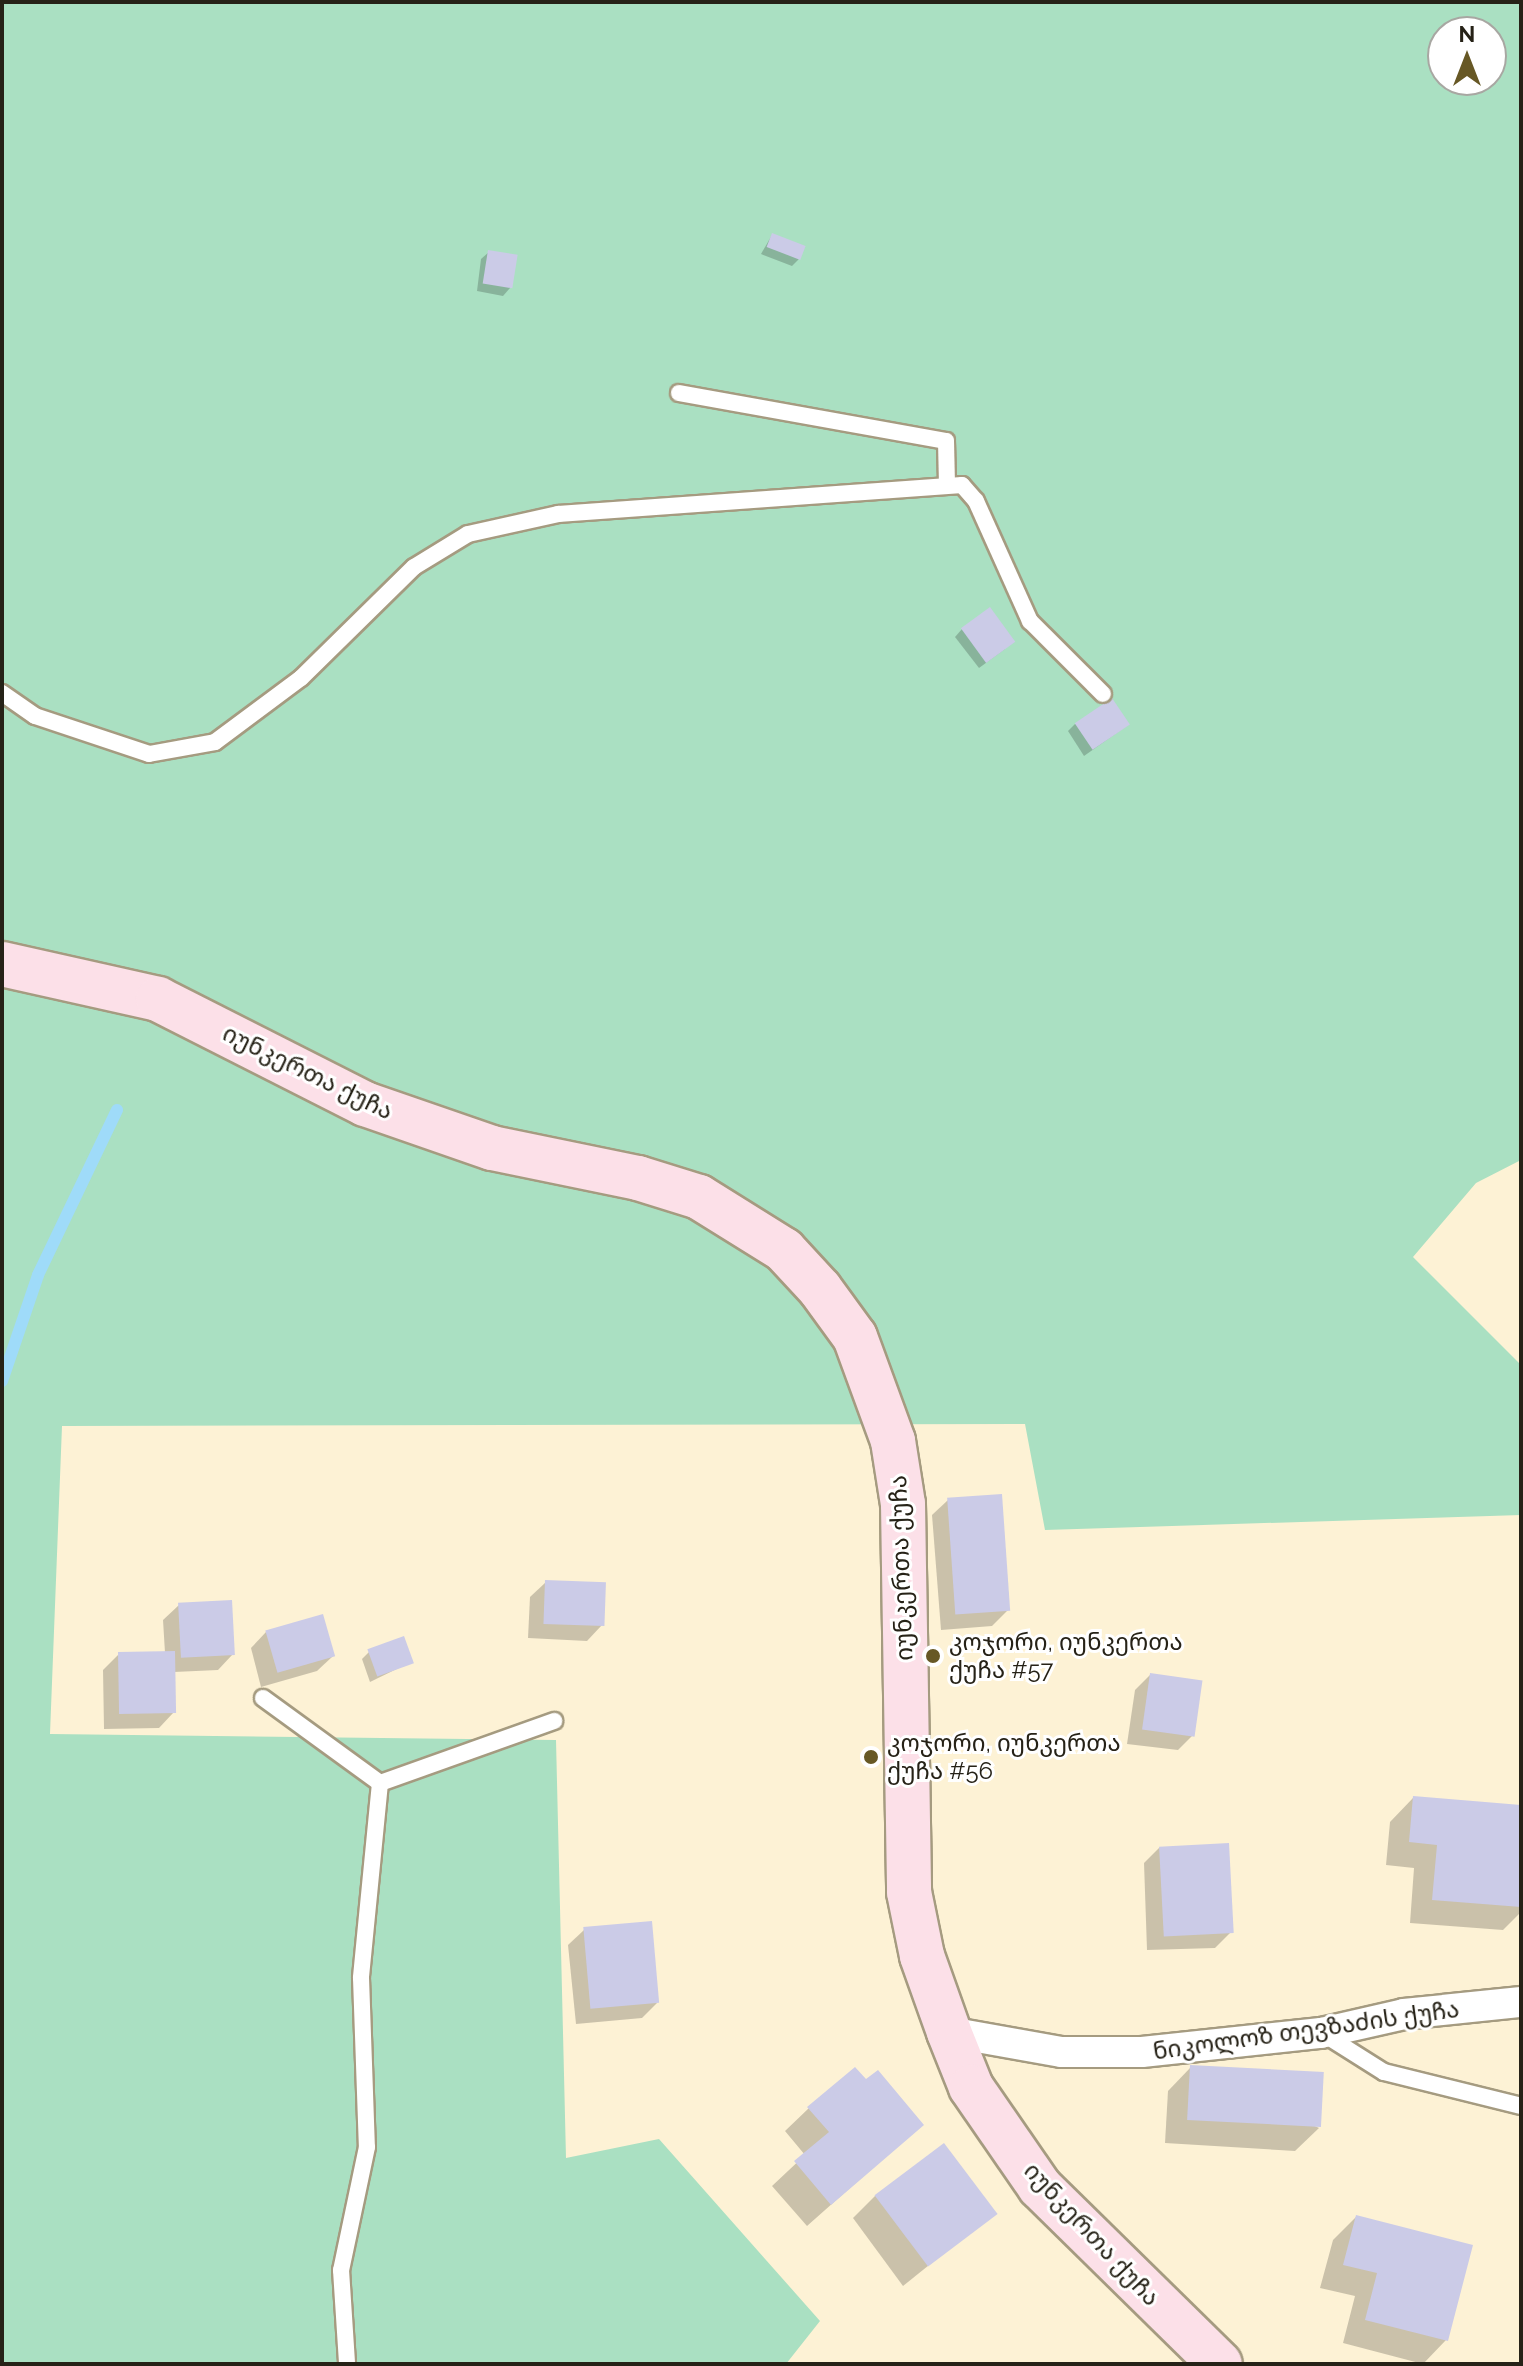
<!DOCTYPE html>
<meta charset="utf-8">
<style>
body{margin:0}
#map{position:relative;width:1523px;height:2366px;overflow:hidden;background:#fdf2d5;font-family:Raleway,"Noto Sans Georgian",sans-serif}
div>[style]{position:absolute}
.green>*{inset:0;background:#aae0c2}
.shadow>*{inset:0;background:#0003}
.stream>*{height:12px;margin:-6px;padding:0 6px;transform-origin:6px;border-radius:6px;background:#9fdbf9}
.building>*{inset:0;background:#cbcbe7;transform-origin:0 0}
.roads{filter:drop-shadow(2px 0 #a59b80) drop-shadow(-2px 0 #a59b80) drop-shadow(0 2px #a59b80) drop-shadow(0 -2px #a59b80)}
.service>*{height:16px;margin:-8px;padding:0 8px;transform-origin:8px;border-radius:8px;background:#fff}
.minor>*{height:30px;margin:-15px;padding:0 15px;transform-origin:15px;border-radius:15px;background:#fff}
.secondary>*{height:44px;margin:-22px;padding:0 22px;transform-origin:22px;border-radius:22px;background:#fce0e8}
.dots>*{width:22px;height:22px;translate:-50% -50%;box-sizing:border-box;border:4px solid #fff;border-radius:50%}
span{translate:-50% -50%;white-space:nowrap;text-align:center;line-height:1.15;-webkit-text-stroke:6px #fff;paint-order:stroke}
.street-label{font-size:24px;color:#262217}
.poi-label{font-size:24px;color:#262217}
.left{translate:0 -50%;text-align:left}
.frame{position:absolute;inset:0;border:4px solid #262217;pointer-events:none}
.north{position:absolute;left:1427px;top:16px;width:80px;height:80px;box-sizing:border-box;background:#fff;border:2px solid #a8a7a2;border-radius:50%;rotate:0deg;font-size:22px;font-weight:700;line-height:32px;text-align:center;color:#262217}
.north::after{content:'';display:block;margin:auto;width:28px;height:36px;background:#675825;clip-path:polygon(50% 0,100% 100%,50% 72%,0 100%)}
</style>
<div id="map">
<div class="green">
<div style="clip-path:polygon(evenodd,2px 2px,1521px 2px,1521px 1160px,1476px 1183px,1413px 1257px,1521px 1365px,1521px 1515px,1045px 1530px,1025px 1424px,62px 1426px,50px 1734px,556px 1740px,566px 2158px,659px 2139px,820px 2321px,786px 2364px,2px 2364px,2px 2px,1443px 32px,1491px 32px,1491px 80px,1443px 80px,1443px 32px)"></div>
</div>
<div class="shadow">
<div style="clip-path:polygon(772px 235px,799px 259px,792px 266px,761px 254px)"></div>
<div style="clip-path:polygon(489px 252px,510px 288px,503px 296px,477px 291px,481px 259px)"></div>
<div style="clip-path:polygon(962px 629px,1005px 649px,979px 668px,955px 637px)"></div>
<div style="clip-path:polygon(1075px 724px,1128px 725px,1084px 756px,1068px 731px)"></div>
<div style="clip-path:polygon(948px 1500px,1008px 1610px,992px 1626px,941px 1630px,932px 1515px)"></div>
<div style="clip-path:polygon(546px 1582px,602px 1625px,587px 1641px,528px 1638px,530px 1597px)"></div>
<div style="clip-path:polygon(179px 1605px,233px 1654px,218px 1670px,174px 1672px,174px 1712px,159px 1728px,104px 1729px,103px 1670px,119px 1654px,165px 1653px,163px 1620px)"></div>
<div style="clip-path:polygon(266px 1632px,333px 1656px,317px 1671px,261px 1687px,251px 1648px)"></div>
<div style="clip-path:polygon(369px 1652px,411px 1662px,370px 1682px,362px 1659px)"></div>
<div style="clip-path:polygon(1150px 1675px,1193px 1735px,1178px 1750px,1127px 1744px,1135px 1690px)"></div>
<div style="clip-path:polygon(1413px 1798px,1521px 1807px,1521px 1912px,1503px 1930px,1410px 1923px,1414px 1868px,1386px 1865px,1390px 1822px)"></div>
<div style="clip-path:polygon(1160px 1847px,1231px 1932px,1215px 1948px,1147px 1950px,1144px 1863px)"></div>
<div style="clip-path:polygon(584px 1930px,657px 2003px,642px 2018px,576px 2024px,568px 1945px)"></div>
<div style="clip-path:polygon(1191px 2067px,1319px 2128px,1295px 2151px,1165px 2143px,1168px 2091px)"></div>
<div style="clip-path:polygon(809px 2108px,921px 2125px,807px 2226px,772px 2186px,805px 2155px,785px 2131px)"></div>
<div style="clip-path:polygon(876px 2195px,994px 2213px,903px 2286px,853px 2218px)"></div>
<div style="clip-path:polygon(1356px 2217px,1446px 2340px,1423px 2364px,1343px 2343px,1355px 2296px,1320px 2288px,1333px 2240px)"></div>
</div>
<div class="stream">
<div style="left:2px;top:1381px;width:112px;rotate:-71.2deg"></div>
<div style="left:38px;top:1275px;width:183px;rotate:-64.4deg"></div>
</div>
<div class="building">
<div style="left:772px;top:233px;width:36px;height:15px;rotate:21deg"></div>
<div style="left:488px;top:250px;width:30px;height:34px;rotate:9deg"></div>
<div style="left:990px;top:607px;width:43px;height:36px;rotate:54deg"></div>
<div style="left:1112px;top:698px;width:32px;height:45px;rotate:56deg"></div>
<div style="left:1002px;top:1494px;width:117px;height:55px;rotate:86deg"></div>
<div style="left:545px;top:1580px;width:61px;height:44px;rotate:2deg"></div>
<div style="left:232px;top:1600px;width:55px;height:54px;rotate:87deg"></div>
<div style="left:323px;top:1614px;width:44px;height:60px;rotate:74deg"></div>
<div style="left:404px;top:1636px;width:29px;height:39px;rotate:70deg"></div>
<div style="left:175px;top:1651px;width:62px;height:57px;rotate:89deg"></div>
<div style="left:1150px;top:1673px;width:53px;height:57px;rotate:8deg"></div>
<div style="clip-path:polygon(1413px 1796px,1521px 1805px,1521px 1907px,1432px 1900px,1437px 1845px,1409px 1842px)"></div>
<div style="left:1229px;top:1843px;width:90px;height:70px;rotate:87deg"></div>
<div style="left:652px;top:1921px;width:82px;height:69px;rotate:85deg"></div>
<div style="left:1190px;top:2065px;width:134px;height:55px;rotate:3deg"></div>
<div style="clip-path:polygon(855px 2067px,866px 2079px,878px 2070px,924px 2125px,831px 2205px,794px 2161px,829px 2132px,807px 2107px)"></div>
<div style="left:944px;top:2143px;width:89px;height:87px;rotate:53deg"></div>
<div style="clip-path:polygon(1356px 2215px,1473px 2245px,1448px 2341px,1365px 2320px,1377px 2273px,1343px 2265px)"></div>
</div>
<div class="roads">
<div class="service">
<div style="left:679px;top:393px;width:271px;rotate:10.2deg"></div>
<div style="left:946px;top:441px;width:44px;rotate:88.7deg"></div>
<div style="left:2px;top:693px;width:40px;rotate:34.9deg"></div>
<div style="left:35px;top:716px;width:120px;rotate:18.4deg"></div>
<div style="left:149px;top:754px;width:67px;rotate:-10.3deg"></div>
<div style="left:215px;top:742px;width:107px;rotate:-36.7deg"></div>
<div style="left:301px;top:678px;width:158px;rotate:-44.5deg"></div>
<div style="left:414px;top:567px;width:63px;rotate:-31.4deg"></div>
<div style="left:468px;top:534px;width:92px;rotate:-12.5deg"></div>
<div style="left:558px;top:514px;width:405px;rotate:-4.1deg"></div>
<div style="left:962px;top:485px;width:21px;rotate:49deg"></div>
<div style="left:976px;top:501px;width:132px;rotate:65.8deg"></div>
<div style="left:1030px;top:621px;width:103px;rotate:45deg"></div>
<div style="left:263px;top:1698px;width:145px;rotate:36deg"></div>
<div style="left:380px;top:1783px;width:196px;rotate:95.6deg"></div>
<div style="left:361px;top:1978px;width:169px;rotate:88deg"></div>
<div style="left:367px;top:2147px;width:126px;rotate:101.9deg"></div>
<div style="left:341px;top:2270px;width:94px;rotate:86.3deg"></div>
<div style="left:380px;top:1783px;width:185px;rotate:-19.6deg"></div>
<div style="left:1322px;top:2033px;width:73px;rotate:32.2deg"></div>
<div style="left:1384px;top:2072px;width:141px;rotate:13.9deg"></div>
</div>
<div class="minor">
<div style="left:949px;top:2032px;width:114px;rotate:10.1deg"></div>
<div style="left:1061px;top:2052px;width:81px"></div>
<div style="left:1142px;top:2052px;width:180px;rotate:-6.1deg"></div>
<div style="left:1321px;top:2033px;width:85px;rotate:-12.9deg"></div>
<div style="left:1404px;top:2014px;width:118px;rotate:-5.9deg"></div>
</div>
<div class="secondary">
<div style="left:2px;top:964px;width:160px;rotate:12.6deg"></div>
<div style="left:158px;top:999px;width:232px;rotate:26.9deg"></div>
<div style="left:365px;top:1104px;width:134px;rotate:19.1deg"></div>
<div style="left:492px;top:1148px;width:149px;rotate:11.6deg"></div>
<div style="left:638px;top:1178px;width:64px;rotate:17.3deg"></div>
<div style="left:699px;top:1197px;width:100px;rotate:31.9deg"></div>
<div style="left:784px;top:1250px;width:53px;rotate:47.3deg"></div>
<div style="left:820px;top:1289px;width:59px;rotate:53.9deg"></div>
<div style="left:855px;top:1337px;width:111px;rotate:69.9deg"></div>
<div style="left:893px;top:1441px;width:64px;rotate:81deg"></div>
<div style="left:903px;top:1504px;width:388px;rotate:89.1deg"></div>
<div style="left:909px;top:1892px;width:65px;rotate:78.5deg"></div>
<div style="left:922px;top:1956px;width:81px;rotate:70.4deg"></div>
<div style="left:949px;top:2032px;width:59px;rotate:68.2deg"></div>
<div style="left:971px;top:2087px;width:121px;rotate:55.4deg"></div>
<div style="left:1040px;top:2187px;width:252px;rotate:44.5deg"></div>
</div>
</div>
<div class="dots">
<div style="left:933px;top:1656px;background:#675825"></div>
<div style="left:871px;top:1757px;background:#675825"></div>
</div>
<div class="street-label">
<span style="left:308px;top:1072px;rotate:26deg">იუნკერთა ქუჩა</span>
<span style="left:901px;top:1568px;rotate:-92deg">იუნკერთა ქუჩა</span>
<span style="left:1306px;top:2030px;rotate:-8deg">ნიკოლოზ თევზაძის ქუჩა</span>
<span style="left:1092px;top:2234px;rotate:47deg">იუნკერთა ქუჩა</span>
</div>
<div class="poi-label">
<span class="left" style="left:949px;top:1656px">კოჯორი, იუნკერთა<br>ქუჩა #57</span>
<span class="left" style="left:887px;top:1757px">კოჯორი, იუნკერთა<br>ქუჩა #56</span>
</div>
<div class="frame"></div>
<div class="north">N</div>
</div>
